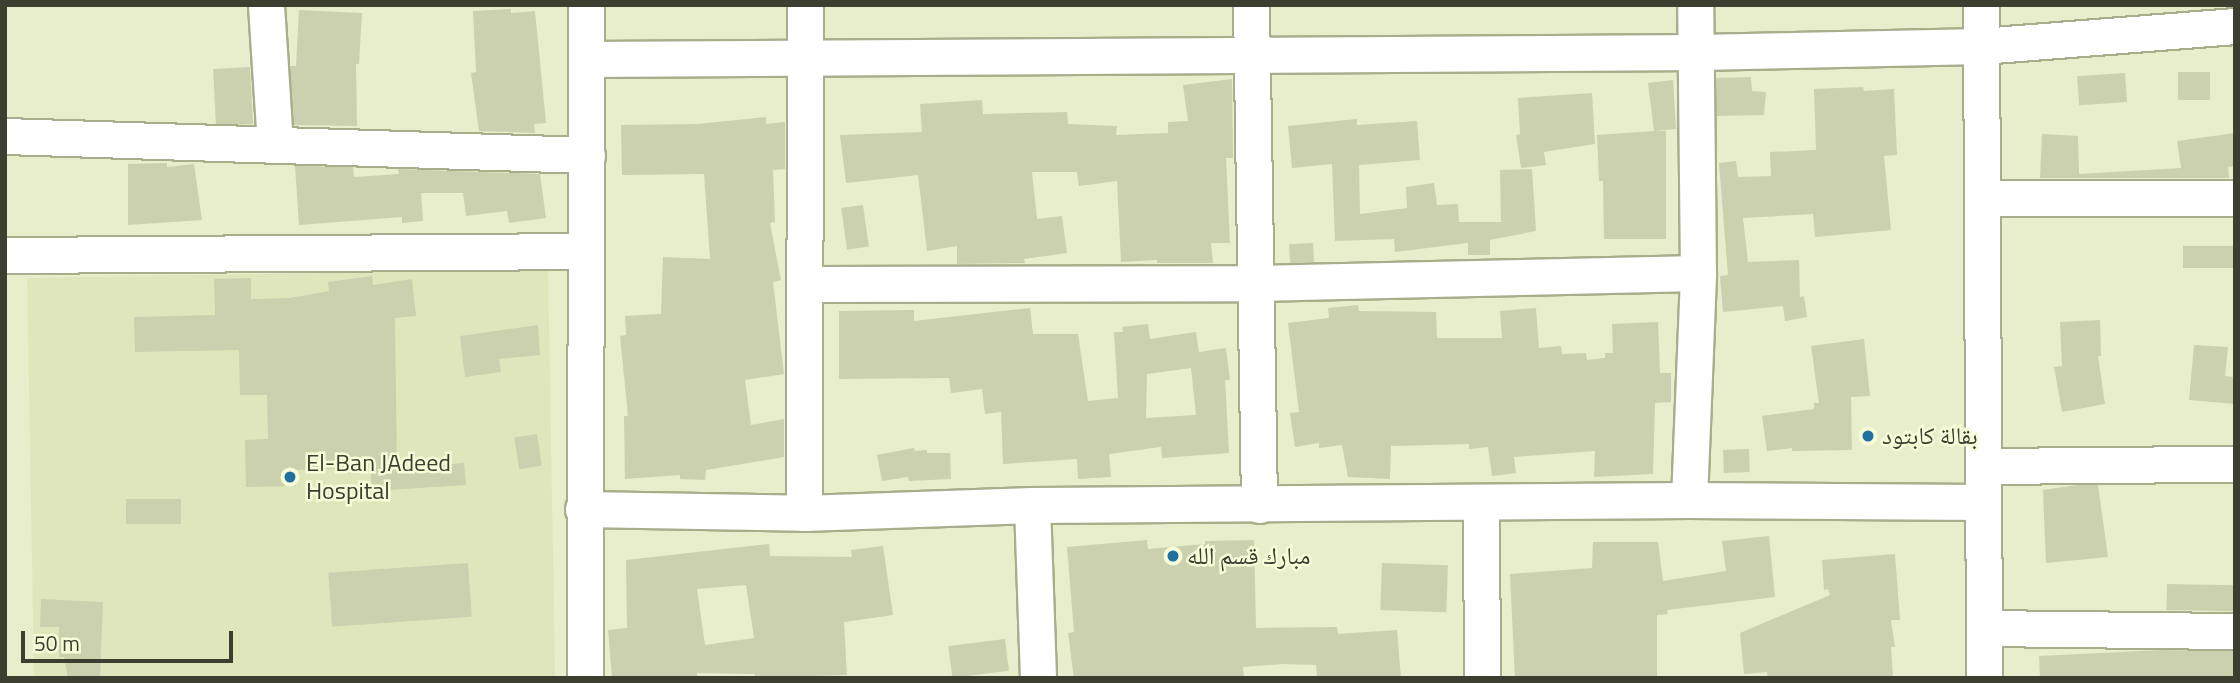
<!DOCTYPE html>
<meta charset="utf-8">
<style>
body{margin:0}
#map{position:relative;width:2240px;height:683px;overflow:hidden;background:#e8edcb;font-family:"Titillium Web","Noto Naskh Arabic",sans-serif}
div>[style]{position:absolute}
.built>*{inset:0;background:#e0e6bc;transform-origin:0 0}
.building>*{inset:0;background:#cbd0ae;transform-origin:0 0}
.roads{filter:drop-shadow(2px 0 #a9ad8c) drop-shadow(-2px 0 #a9ad8c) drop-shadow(0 2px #a9ad8c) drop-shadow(0 -2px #a9ad8c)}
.minor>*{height:35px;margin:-17.5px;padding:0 17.5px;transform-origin:17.5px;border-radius:17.5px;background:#fff}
.dots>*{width:19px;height:19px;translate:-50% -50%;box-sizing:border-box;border:4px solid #f6fbd8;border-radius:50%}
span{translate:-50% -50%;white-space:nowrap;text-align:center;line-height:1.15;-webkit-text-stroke:5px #f6fbd8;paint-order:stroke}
.poi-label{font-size:24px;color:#3c3e30}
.left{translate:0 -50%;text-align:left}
.frame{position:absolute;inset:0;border:7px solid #3c3e30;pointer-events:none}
.scale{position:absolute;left:21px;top:631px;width:212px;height:32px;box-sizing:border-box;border:4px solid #3c3e30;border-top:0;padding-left:9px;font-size:21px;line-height:24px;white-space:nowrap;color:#3c3e30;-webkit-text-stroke:5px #f6fbd8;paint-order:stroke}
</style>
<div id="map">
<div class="built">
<div style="left:548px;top:269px;width:409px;height:521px;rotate:89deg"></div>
</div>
<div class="building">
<div style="clip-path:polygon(511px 9px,511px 13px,535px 11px,546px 123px,534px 124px,535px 133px,479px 131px,471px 73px,476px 72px,473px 11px)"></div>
<div style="clip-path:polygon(299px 10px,362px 13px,359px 64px,356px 64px,357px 126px,294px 125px,290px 66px,296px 66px)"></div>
<div style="left:250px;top:67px;width:57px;height:37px;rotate:87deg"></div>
<div style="left:2210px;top:72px;width:28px;height:32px;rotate:90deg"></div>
<div style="left:2125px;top:73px;width:29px;height:48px;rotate:86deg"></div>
<div style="clip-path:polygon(1751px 77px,1752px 91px,1766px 92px,1764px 115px,1716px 116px,1716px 78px)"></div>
<div style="clip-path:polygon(1232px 79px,1233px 158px,1226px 158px,1230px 243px,1211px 243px,1213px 263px,1157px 263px,1157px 260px,1121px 262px,1117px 181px,1079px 186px,1077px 172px,1032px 172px,1037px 219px,1062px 216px,1067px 253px,1024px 259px,1025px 263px,957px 264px,957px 246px,927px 251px,918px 175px,846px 183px,840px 135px,922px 132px,920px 104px,982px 100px,983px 114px,1067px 112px,1068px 124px,1117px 126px,1116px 135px,1168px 133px,1168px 122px,1188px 121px,1183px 85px)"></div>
<div style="clip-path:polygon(1673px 80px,1676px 129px,1655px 131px,1666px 131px,1666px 239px,1604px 239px,1603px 181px,1599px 181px,1597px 135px,1654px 131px,1648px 83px)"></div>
<div style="clip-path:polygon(1863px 87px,1864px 91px,1894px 89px,1897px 155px,1884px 156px,1891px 230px,1815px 237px,1813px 214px,1743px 218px,1748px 262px,1799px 260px,1800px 297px,1804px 296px,1807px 317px,1785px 321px,1783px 306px,1723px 312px,1720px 276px,1728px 275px,1719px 163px,1736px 161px,1738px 177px,1771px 176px,1770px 152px,1816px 150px,1814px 89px)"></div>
<div style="clip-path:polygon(1592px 93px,1595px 144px,1544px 152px,1546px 165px,1521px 168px,1516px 135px,1520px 134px,1518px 98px)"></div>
<div style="clip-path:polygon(766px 117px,766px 124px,785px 122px,785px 169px,773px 170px,775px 222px,770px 223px,781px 280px,773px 282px,784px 374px,745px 380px,751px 425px,784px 419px,784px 457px,706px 470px,705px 480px,680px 479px,680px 475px,625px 479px,624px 416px,628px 416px,620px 336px,626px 335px,625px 316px,661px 314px,663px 257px,710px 259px,704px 174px,622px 175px,621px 125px,698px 124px)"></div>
<div style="clip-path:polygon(1357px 119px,1357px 125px,1417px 121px,1420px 160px,1359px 165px,1360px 214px,1407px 208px,1406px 187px,1434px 183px,1437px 205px,1458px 204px,1459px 222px,1501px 222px,1500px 170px,1532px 169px,1536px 231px,1490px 240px,1490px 255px,1468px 255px,1468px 243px,1395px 252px,1394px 239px,1335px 241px,1332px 164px,1292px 168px,1288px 126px)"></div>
<div style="clip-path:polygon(2235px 133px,2235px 166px,2228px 167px,2229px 178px,2040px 178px,2042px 134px,2078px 136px,2079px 174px,2181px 168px,2177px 141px)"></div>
<div style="clip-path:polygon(167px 163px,167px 167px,194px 164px,202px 220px,128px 225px,128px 164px)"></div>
<div style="clip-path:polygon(295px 166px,353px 167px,354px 177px,399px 174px,398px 169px,540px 174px,546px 218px,509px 223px,507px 211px,466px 216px,463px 193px,421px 193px,423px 221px,402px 223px,402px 217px,299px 225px)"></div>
<div style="left:863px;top:205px;width:42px;height:22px;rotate:82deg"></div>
<div style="left:1313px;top:243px;width:19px;height:24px;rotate:87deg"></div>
<div style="left:2235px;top:246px;width:22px;height:52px;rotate:90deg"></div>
<div style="clip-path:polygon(372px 276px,373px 285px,412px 279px,416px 316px,395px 318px,397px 468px,464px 463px,466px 485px,372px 491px,370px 468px,296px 470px,296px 486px,246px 487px,245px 440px,268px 439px,267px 395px,240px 395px,239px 350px,135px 352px,134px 317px,215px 315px,214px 279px,251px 278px,251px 299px,290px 298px,329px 291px,328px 282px)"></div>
<div style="clip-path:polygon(1358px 305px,1359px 311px,1436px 312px,1437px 338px,1502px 338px,1500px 311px,1536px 308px,1539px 348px,1561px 346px,1562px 354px,1586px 353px,1587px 360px,1605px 358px,1605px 353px,1613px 353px,1612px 324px,1658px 322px,1660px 373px,1671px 373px,1671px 402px,1655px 403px,1653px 474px,1594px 477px,1595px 451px,1514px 457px,1516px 473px,1492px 476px,1488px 447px,1469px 449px,1469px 444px,1391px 446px,1390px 479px,1348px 477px,1342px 445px,1319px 448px,1319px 443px,1295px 447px,1290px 413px,1299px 412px,1288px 323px,1329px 318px,1328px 308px)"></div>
<div style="clip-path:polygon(evenodd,1030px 308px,1033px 334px,1078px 334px,1088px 401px,1118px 398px,1114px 332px,1123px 332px,1122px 327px,1148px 324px,1150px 339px,1196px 332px,1199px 352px,1226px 348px,1230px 380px,1225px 380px,1229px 453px,1162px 458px,1161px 447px,1109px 454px,1111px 477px,1078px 479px,1077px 459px,1003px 464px,1001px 412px,985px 414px,982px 389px,951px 393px,949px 378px,839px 379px,839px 311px,914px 310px,914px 321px,1030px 308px,1191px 368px,1196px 415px,1146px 418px,1147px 374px,1191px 368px)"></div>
<div style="clip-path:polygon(2100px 320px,2101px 356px,2098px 356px,2105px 404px,2062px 412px,2054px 367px,2062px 366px,2060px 322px)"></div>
<div style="clip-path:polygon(538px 325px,540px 355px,499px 359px,501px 372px,465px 377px,460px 336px)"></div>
<div style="clip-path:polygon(1864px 339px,1870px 396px,1851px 397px,1852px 450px,1792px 451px,1792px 448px,1767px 451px,1762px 416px,1814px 409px,1814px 403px,1819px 403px,1811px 346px)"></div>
<div style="clip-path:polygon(2194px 345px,2228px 347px,2225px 376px,2235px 377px,2235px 404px,2189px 400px)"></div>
<div style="left:537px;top:434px;width:32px;height:23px;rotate:81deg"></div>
<div style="clip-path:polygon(914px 448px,915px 451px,927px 450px,927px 453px,950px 453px,951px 479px,909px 481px,908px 477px,882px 481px,877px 455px)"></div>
<div style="left:1749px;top:449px;width:23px;height:26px;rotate:88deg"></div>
<div style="clip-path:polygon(2078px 485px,2098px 485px,2108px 557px,2046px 563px,2043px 490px)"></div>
<div style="left:126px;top:499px;width:55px;height:25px"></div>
<div style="clip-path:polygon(1769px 536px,1775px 597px,1667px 610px,1668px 614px,1657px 615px,1657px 678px,1515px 678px,1510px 574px,1592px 568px,1593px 542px,1658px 542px,1663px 581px,1726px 571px,1722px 541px)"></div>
<div style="clip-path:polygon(1147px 540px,1148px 549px,1205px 544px,1205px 541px,1254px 540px,1256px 628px,1337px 627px,1338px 634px,1397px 630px,1401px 678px,1317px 678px,1316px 665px,1282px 664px,1243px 667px,1244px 678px,1074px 678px,1068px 633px,1074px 632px,1067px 547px)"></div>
<div style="clip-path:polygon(evenodd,769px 544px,770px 556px,852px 557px,851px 550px,883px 546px,893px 615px,844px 622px,847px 675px,755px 678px,755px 674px,697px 673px,697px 678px,612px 678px,608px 630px,627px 628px,626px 560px,769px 544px,746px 585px,754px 638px,705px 645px,697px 589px,746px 585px)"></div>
<div style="clip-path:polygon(1895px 554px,1900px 620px,1891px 620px,1895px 647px,1891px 647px,1893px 678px,1768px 678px,1767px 672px,1744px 674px,1740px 633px,1830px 595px,1828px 589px,1824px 590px,1822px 560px)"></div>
<div style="left:468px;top:563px;width:54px;height:140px;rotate:86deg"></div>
<div style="left:1382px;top:563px;width:66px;height:47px;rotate:2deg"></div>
<div style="left:2167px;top:584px;width:68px;height:26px;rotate:1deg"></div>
<div style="clip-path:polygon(41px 599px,103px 602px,100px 678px,68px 678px,64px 657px,59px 657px,59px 627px,40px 627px)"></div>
<div style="left:1005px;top:639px;width:32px;height:57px;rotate:83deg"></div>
<div style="clip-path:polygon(2162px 650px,2235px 651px,2235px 678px,2040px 678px,2039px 656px)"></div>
</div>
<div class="roads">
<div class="minor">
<div style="left:266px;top:5px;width:140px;rotate:86.3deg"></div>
<div style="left:1251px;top:5px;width:500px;rotate:89.08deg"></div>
<div style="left:1981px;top:5px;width:673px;rotate:89.74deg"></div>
<div style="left:587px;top:59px;width:1111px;rotate:-0.36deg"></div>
<div style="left:1698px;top:52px;width:283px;rotate:-1.2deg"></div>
<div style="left:1981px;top:46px;width:255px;rotate:-4.5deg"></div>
<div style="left:5px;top:136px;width:582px;rotate:1.87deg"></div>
<div style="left:1982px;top:198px;width:253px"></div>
<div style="left:5px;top:255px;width:581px;rotate:-0.39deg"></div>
<div style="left:807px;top:284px;width:449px;rotate:-0.1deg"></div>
<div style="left:1256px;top:283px;width:442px;rotate:-1.3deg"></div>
<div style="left:1983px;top:466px;width:252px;rotate:-0.5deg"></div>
<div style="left:1689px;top:500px;width:227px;rotate:-87.7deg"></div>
<div style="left:1698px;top:273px;width:268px;rotate:-90.6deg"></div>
<div style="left:1481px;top:503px;width:175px;rotate:89.7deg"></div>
<div style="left:1032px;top:505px;width:173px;rotate:88deg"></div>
<div style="left:583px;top:509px;width:221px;rotate:1deg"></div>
<div style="left:804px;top:513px;width:228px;rotate:-2deg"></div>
<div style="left:1032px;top:505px;width:657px;rotate:-0.44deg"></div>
<div style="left:1689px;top:500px;width:294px;rotate:0.4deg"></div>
<div style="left:804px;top:513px;width:508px;rotate:-89.89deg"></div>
<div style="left:1984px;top:628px;width:251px;rotate:0.7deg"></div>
<div style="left:585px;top:678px;width:673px;rotate:-89.91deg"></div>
</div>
</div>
<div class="dots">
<div style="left:1868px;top:436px;background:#1f70a1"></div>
<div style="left:290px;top:477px;background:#1f70a1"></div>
<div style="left:1173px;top:556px;background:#1f70a1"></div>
</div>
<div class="poi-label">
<span class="left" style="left:1882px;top:436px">بقالة كابتود</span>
<span class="left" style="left:306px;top:477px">El-Ban JAdeed<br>Hospital</span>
<span class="left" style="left:1187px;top:556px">مبارك قسم الله</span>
</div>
<div class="frame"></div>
<div class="scale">50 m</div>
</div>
